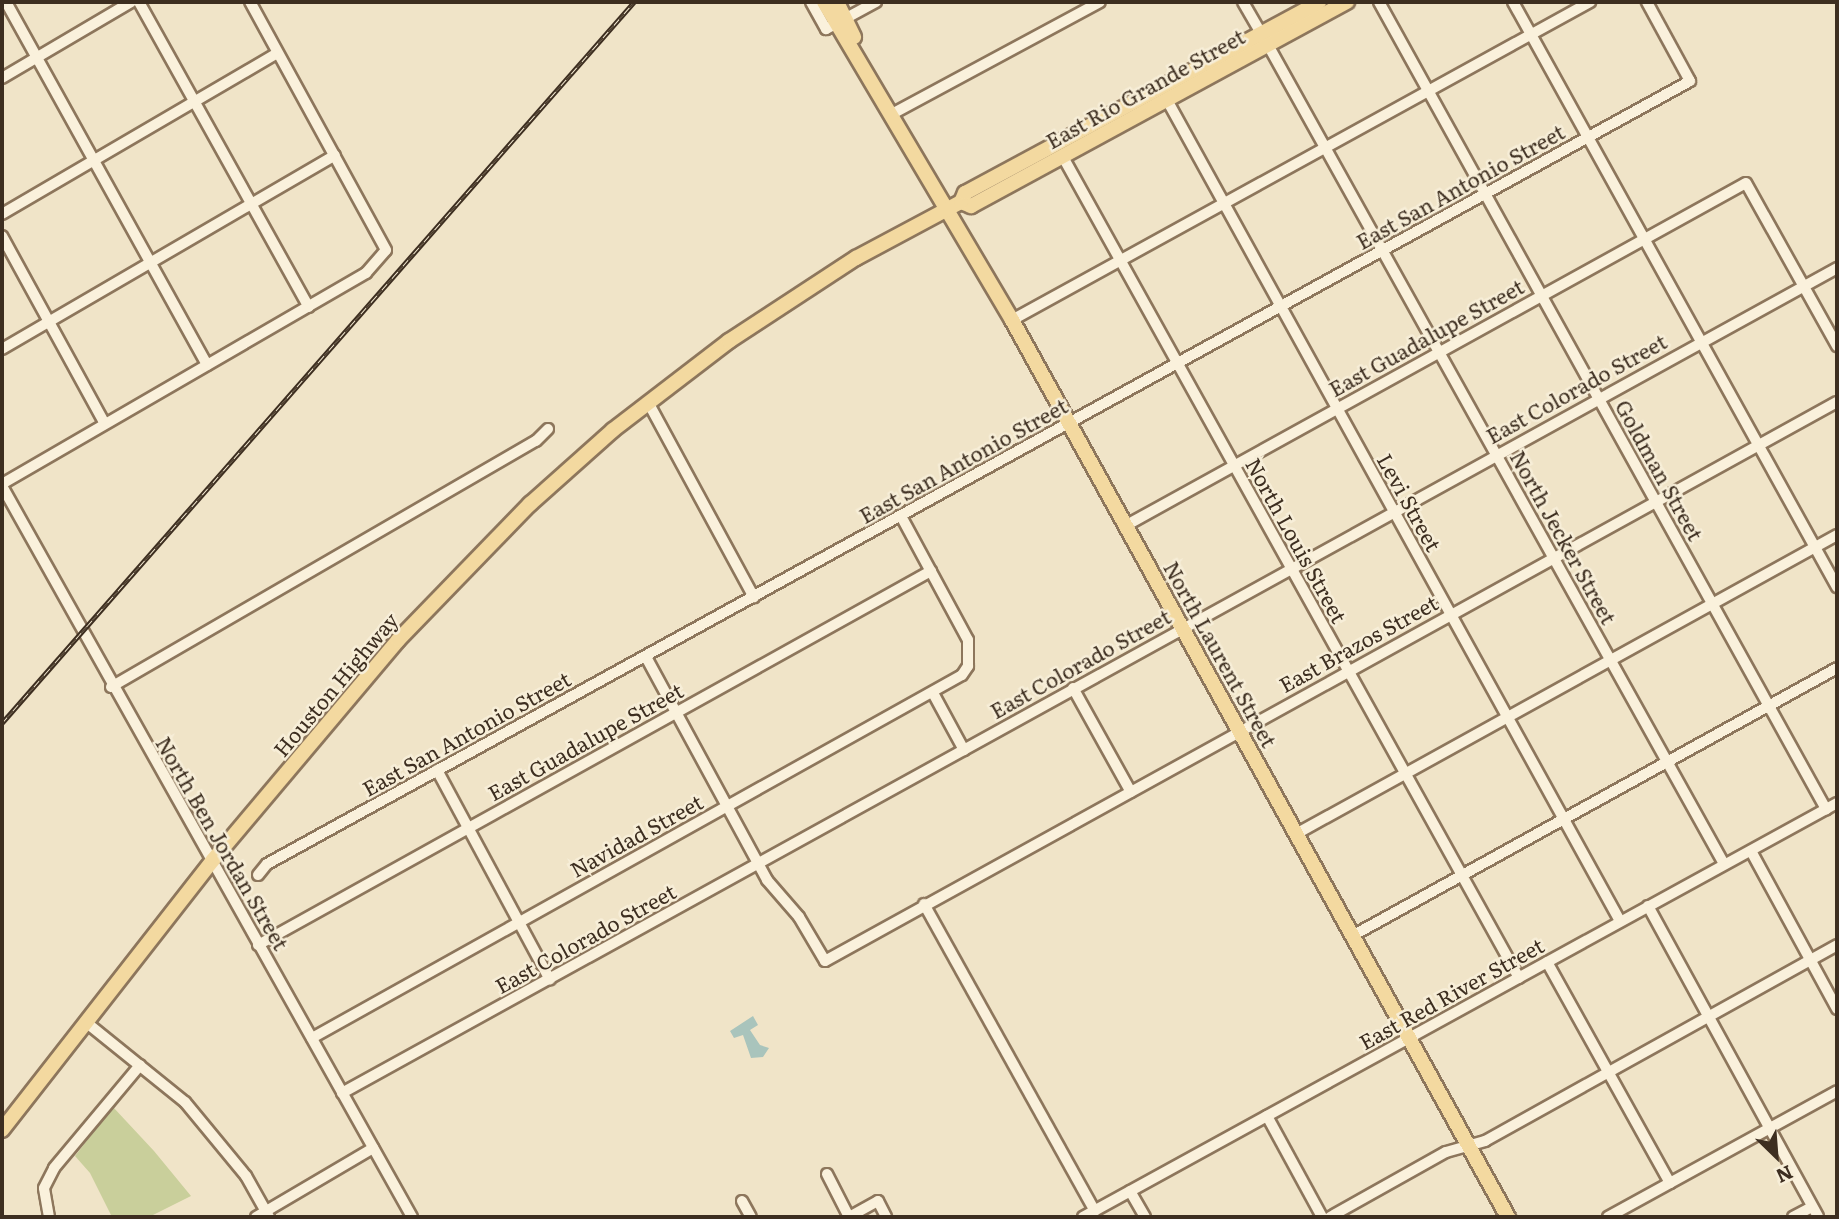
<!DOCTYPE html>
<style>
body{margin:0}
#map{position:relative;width:1839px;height:1219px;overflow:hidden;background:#f0e4c8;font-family:Literata,serif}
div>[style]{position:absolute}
.green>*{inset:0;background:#c9cf9b}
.water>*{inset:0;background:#a9c4bc}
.roads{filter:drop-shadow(2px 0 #8d765c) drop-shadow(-2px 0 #8d765c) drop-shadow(0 2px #8d765c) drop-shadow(0 -2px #8d765c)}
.minor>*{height:10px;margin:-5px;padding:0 5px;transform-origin:5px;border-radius:5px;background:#faf1dc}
.major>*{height:14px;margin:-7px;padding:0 7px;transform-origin:7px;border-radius:7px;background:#f3d9a0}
.rail>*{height:5px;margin-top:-2.5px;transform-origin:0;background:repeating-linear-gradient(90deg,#f7eed8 0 8px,#3d2e20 0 16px);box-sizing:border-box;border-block:2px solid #3d2e20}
span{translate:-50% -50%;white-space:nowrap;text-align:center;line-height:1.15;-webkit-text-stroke:5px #f7eed8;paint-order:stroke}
.street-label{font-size:21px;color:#3d2e20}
.frame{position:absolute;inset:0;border:4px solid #3d2e20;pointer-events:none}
.north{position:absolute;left:1741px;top:1121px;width:70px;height:70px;-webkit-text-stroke:5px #f7eed8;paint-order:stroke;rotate:155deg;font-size:19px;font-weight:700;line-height:28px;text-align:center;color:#3d2e20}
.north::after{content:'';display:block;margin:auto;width:24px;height:32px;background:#3d2e20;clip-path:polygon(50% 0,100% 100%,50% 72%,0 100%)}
</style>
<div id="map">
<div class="green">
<div style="clip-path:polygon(113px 1107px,154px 1151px,191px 1196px,149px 1217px,112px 1217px,90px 1173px,75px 1156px)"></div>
</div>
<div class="water">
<div style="clip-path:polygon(753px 1016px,758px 1025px,750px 1030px,760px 1045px,769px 1048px,763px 1057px,751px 1058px,743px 1035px,734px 1038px,730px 1031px)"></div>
</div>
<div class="roads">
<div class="minor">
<div style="left:6px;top:2px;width:415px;rotate:61deg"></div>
<div style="left:139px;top:2px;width:349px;rotate:60.9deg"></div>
<div style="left:811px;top:2px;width:31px;rotate:61deg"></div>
<div style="left:826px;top:29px;width:57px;rotate:-28.4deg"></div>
<div style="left:1243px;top:2px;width:36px;rotate:60deg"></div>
<div style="left:1379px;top:2px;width:923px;rotate:61.02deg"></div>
<div style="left:1513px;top:2px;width:669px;rotate:61.02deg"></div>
<div style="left:1268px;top:45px;width:937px;rotate:60.89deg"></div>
<div style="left:2px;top:78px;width:150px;rotate:-30.5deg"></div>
<div style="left:1167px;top:100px;width:938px;rotate:61.11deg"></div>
<div style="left:892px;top:114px;width:236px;rotate:-28.3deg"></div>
<div style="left:1063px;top:157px;width:939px;rotate:60.95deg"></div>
<div style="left:2px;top:214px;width:319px;rotate:-30.3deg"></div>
<div style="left:2px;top:236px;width:214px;rotate:61.3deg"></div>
<div style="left:1012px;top:320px;width:660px;rotate:-28.82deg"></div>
<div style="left:2px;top:349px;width:385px;rotate:-30.2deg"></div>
<div style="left:649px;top:404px;width:220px;rotate:61.5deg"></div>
<div style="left:2px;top:484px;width:421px;rotate:-30.1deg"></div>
<div style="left:366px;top:273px;width:30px;rotate:-49deg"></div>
<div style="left:386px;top:250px;width:283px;rotate:-118.7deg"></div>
<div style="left:2px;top:486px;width:838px;rotate:60.71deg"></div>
<div style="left:1125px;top:526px;width:709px;rotate:-28.91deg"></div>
<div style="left:1746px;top:183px;width:187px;rotate:60.8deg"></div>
<div style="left:646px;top:657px;width:254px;rotate:61.5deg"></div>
<div style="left:767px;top:880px;width:49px;rotate:49.1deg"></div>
<div style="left:799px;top:917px;width:51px;rotate:59.4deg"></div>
<div style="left:825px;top:961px;width:1156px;rotate:-28.92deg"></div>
<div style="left:111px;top:687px;width:491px;rotate:-30.1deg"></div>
<div style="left:536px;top:441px;width:17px;rotate:-45deg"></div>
<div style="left:1073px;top:688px;width:119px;rotate:60.9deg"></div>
<div style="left:933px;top:693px;width:65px;rotate:61.5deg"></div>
<div style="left:437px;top:770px;width:238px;rotate:61.7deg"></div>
<div style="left:1296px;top:834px;width:618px;rotate:-28.93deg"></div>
<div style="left:1751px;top:851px;width:180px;rotate:61.4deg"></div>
<div style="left:258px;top:875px;width:14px;rotate:-51deg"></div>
<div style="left:267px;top:864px;width:1624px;rotate:-28.82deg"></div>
<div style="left:1690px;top:81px;width:90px;rotate:-118.6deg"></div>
<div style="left:924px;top:904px;width:351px;rotate:60.9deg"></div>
<div style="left:1648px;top:906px;width:354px;rotate:61.3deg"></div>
<div style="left:1352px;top:936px;width:554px;rotate:-28.92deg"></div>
<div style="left:258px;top:945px;width:770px;rotate:-29.06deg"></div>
<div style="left:1547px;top:962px;width:253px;rotate:60.9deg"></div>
<div style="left:87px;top:1023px;width:126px;rotate:38.9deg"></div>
<div style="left:185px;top:1102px;width:96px;rotate:50.5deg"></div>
<div style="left:246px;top:1176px;width:47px;rotate:60.7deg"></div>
<div style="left:312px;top:1038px;width:744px;rotate:-29.18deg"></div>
<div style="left:962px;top:675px;width:11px;rotate:-56deg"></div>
<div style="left:968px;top:666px;width:26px;rotate:-90deg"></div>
<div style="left:968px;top:640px;width:141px;rotate:-118.4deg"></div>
<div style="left:342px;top:1093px;width:1708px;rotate:-28.89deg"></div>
<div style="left:1267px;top:1116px;width:115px;rotate:61.4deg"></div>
<div style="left:827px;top:1174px;width:48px;rotate:62.9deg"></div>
<div style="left:1130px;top:1191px;width:30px;rotate:60deg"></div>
<div style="left:742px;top:1201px;width:18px;rotate:61deg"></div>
<div style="left:49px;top:1217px;width:29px;rotate:-100deg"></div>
<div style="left:44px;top:1188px;width:22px;rotate:-63deg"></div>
<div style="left:54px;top:1168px;width:134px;rotate:-50.1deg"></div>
<div style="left:256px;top:1217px;width:136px;rotate:-30.5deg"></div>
<div style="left:849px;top:1217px;width:33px;rotate:-29deg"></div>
<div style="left:878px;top:1201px;width:18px;rotate:63deg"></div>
<div style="left:1083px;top:1217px;width:860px;rotate:-28.77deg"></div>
<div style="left:1330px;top:1217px;width:133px;rotate:-29.3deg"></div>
<div style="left:1446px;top:1152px;width:41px;rotate:-15.8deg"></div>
<div style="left:1485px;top:1141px;width:403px;rotate:-29.1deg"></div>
<div style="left:1608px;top:1217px;width:261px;rotate:-28.8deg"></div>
<div style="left:1793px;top:1217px;width:21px;rotate:-28deg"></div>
</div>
<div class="major">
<div style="left:824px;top:2px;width:369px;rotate:59.4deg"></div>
<div style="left:1012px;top:320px;width:1025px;rotate:61.06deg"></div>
<div style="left:837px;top:2px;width:39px;rotate:64deg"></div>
<div style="left:961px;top:202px;width:11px;rotate:22deg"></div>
<div style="left:971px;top:206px;width:428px;rotate:-28.5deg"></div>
<div style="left:2px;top:1130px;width:343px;rotate:-52deg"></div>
<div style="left:213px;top:860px;width:287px;rotate:-49.9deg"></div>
<div style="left:398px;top:640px;width:190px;rotate:-45.9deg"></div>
<div style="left:530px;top:504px;width:111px;rotate:-41.7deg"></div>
<div style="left:613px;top:430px;width:146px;rotate:-37.5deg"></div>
<div style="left:729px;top:341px;width:152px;rotate:-33.2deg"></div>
<div style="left:856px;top:258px;width:119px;rotate:-28.1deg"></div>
<div style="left:961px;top:202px;width:10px;rotate:-66deg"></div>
<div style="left:965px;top:193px;width:402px;rotate:-28.3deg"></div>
</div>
</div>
<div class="rail">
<div style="left:2px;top:723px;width:959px;rotate:-48.76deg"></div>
</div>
<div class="street-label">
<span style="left:1145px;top:88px;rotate:-29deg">East Rio Grande Street</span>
<span style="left:1460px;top:186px;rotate:-29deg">East San Antonio Street</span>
<span style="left:1426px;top:337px;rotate:-29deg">East Guadalupe Street</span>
<span style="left:1576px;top:388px;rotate:-29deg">East Colorado Street</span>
<span style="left:963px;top:460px;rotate:-29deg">East San Antonio Street</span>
<span style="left:1660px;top:470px;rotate:61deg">Goldman Street</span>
<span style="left:1410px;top:502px;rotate:61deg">Levi Street</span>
<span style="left:1564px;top:537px;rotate:61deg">North Jecker Street</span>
<span style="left:1297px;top:540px;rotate:61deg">North Louis Street</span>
<span style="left:1358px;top:643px;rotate:-29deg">East Brazos Street</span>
<span style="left:1221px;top:654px;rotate:61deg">North Laurent Street</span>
<span style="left:1080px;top:663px;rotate:-29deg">East Colorado Street</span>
<span style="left:335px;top:684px;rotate:-50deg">Houston Highway</span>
<span style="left:466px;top:733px;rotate:-29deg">East San Antonio Street</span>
<span style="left:585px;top:741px;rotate:-29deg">East Guadalupe Street</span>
<span style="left:636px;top:835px;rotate:-29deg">Navidad Street</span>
<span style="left:223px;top:843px;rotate:60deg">North Ben Jordan Street</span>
<span style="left:585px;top:938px;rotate:-29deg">East Colorado Street</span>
<span style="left:1451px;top:993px;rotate:-29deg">East Red River Street</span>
</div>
<div class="frame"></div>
<div class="north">N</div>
</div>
